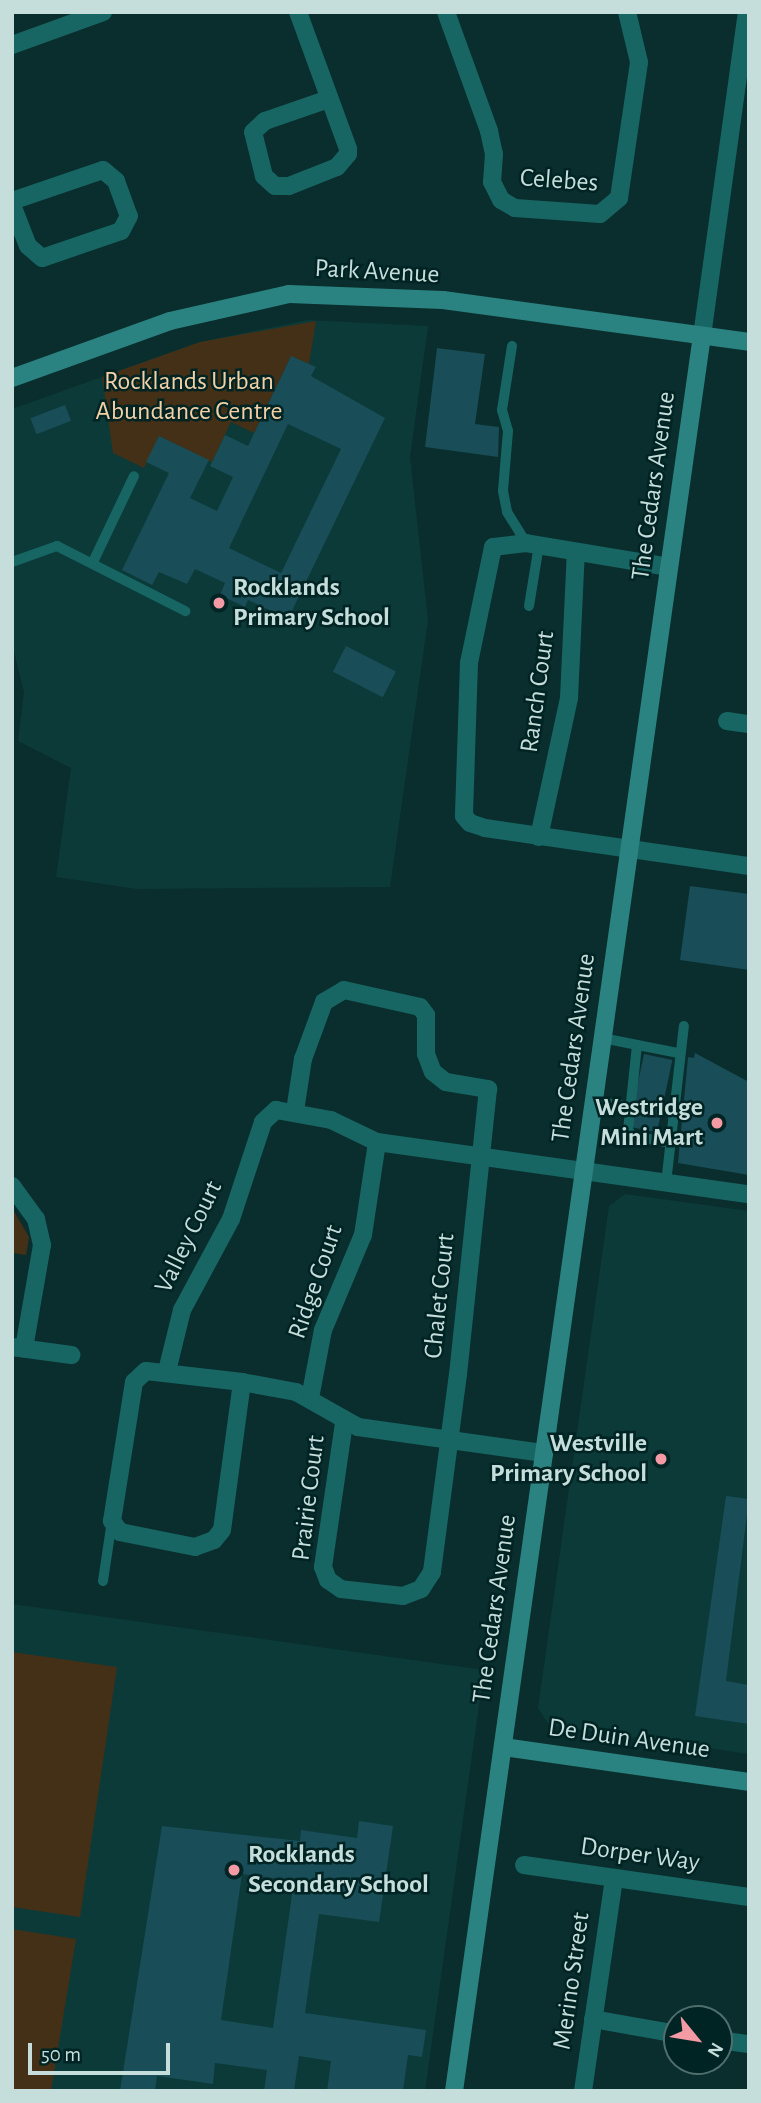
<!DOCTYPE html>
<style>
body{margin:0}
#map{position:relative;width:761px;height:2103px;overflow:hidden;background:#092e2d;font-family:"Alegreya Sans",sans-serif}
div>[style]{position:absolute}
.built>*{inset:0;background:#0b3a39}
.green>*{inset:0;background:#443016}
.building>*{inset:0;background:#194d57;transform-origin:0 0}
.lane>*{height:10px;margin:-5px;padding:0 5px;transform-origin:5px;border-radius:5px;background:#176664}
.street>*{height:18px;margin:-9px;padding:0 9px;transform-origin:9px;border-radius:9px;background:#176664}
.secondary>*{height:18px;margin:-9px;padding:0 9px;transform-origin:9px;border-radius:9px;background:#2b8381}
.dots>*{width:19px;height:19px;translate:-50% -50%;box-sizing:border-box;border:4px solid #002423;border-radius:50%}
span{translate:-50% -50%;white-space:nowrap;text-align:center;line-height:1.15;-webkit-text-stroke:5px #002423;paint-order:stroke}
.street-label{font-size:26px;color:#c5dddb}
.park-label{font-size:26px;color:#f3d0a5}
.poi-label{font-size:26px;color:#c5dddb;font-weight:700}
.left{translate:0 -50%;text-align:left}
.right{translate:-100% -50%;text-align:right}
.frame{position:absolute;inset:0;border:14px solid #c5dddb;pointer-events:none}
.north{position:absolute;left:663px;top:2005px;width:70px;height:70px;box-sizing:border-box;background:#002423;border:2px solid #4f6e6d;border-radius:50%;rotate:120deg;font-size:19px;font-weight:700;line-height:28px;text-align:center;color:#c5dddb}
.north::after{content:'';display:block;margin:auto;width:24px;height:32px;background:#f49aa4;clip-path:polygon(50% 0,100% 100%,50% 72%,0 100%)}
.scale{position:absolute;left:28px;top:2043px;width:142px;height:32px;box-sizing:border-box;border:4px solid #c5dddb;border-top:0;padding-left:9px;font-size:21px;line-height:24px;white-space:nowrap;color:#c5dddb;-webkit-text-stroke:5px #002423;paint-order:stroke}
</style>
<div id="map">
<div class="built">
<div style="clip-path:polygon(308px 320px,428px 326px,410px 457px,428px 620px,390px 887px,137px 889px,56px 877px,71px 768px,18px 741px,24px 692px,12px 644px,12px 409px,200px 342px)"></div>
<div style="clip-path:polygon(625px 1194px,749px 1211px,749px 1754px,549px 1725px,538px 1708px,609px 1206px)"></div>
<div style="clip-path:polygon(12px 1604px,484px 1670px,425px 2091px,12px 2091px)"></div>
</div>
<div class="green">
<div style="clip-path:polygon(316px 321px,309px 364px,291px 356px,254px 433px,231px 422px,212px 462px,159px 436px,144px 468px,113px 453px,102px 377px,200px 342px)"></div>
<div style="clip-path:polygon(12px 1208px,29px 1237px,26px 1255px,12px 1253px)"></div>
<div style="clip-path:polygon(12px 1652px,117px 1667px,80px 1917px,12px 1907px)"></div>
<div style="clip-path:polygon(12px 1929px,76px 1939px,51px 2091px,12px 2091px)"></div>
</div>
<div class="building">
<div style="clip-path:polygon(437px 348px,485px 354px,475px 424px,499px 427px,498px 457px,425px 447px)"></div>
<div style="clip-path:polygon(evenodd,291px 356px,316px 367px,311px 376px,385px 418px,288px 619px,248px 600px,245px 607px,220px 595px,225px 583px,195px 569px,187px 584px,159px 572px,152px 585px,122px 570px,169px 473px,146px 462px,159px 436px,209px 460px,190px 498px,217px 511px,233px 477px,210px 466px,225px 435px,248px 446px,291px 356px,288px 424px,341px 449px,281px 573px,229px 548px,288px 424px)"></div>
<div style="left:65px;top:405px;width:17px;height:37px;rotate:69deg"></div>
<div style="left:346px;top:646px;width:56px;height:29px;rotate:27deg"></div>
<div style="clip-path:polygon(690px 886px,749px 894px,749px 970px,680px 960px)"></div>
<div style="clip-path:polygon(695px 1053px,749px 1082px,749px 1175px,678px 1163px,688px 1057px,694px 1058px)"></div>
<div style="left:644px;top:1054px;width:29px;height:74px;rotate:12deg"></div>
<div style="clip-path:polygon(726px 1496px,749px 1499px,726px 1681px,749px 1685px,749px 1724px,695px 1716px)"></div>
<div style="clip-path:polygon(evenodd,359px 1821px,393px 1826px,379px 1922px,319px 1914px,305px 2013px,426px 2030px,422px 2057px,408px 2055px,403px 2091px,327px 2091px,331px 2061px,299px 2056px,294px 2091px,264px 2091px,267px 2070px,215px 2063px,213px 2084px,157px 2076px,155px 2091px,120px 2091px,162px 1826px,300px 1841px,301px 1830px,357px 1838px,359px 1821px,242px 1874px,294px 1881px,273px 2028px,221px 2020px,242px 1874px)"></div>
</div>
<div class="lane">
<div style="left:512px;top:346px;width:65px;rotate:98.9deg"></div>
<div style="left:502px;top:410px;width:22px;rotate:74deg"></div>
<div style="left:508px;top:431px;width:60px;rotate:94.8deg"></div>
<div style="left:503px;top:491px;width:21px;rotate:79deg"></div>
<div style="left:507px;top:512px;width:36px;rotate:58deg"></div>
<div style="left:12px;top:562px;width:48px;rotate:-19.6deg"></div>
<div style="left:57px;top:546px;width:144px;rotate:26.9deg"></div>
<div style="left:93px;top:562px;width:95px;rotate:-64.5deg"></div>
<div style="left:529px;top:606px;width:62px;rotate:-80.7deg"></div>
<div style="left:602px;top:1038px;width:77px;rotate:11.2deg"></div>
<div style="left:637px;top:1045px;width:85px;rotate:96deg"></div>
<div style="left:628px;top:1130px;width:7px;rotate:56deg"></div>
<div style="left:632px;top:1136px;width:39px;rotate:10deg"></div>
<div style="left:593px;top:1101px;width:37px;rotate:9deg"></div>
<div style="left:666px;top:1183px;width:158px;rotate:-83.5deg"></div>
<div style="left:103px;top:1581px;width:61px;rotate:-81.5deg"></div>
</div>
<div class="street">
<div style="left:298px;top:12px;width:146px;rotate:69.9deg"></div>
<div style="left:348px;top:149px;width:5px;rotate:90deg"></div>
<div style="left:348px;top:154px;width:17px;rotate:130deg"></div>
<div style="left:337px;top:167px;width:52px;rotate:158.4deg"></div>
<div style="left:289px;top:186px;width:14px;rotate:180deg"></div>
<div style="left:275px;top:186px;width:15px;rotate:-138deg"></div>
<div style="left:264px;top:176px;width:45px;rotate:-104deg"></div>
<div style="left:253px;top:132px;width:16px;rotate:-43deg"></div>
<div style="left:265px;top:121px;width:68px;rotate:-19deg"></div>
<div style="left:446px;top:12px;width:127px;rotate:70.1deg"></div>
<div style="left:489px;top:131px;width:24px;rotate:78deg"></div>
<div style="left:494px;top:154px;width:28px;rotate:94deg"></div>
<div style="left:492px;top:182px;width:20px;rotate:63deg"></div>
<div style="left:501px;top:200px;width:16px;rotate:30deg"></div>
<div style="left:515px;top:208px;width:85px;rotate:4deg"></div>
<div style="left:600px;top:214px;width:25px;rotate:-40deg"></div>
<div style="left:619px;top:198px;width:137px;rotate:-81.6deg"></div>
<div style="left:639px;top:62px;width:51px;rotate:-103.5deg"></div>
<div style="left:12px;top:45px;width:97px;rotate:-19.9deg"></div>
<div style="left:12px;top:201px;width:96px;rotate:-18.8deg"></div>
<div style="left:103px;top:170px;width:17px;rotate:40deg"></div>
<div style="left:116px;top:181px;width:37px;rotate:70deg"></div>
<div style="left:129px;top:216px;width:17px;rotate:118deg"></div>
<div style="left:121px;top:231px;width:83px;rotate:161.1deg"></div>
<div style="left:42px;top:258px;width:18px;rotate:-139deg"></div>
<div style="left:28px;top:246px;width:44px;rotate:-111.3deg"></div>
<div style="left:702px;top:336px;width:327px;rotate:-82.1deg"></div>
<div style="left:669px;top:567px;width:145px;rotate:-170.5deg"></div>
<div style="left:526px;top:543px;width:33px;rotate:173deg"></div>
<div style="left:493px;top:547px;width:118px;rotate:101.7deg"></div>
<div style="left:469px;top:663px;width:153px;rotate:91.9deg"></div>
<div style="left:464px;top:816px;width:9px;rotate:49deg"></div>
<div style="left:470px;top:823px;width:16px;rotate:18deg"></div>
<div style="left:485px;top:828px;width:267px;rotate:8.2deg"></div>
<div style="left:727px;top:721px;width:22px;rotate:8deg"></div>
<div style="left:539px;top:837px;width:142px;rotate:-77.8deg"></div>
<div style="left:569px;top:698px;width:146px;rotate:-87.3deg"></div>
<div style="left:295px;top:1111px;width:53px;rotate:-81.3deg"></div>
<div style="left:303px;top:1059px;width:61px;rotate:-69.8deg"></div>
<div style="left:324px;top:1002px;width:23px;rotate:-31deg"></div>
<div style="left:344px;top:990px;width:78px;rotate:12.6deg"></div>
<div style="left:420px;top:1007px;width:10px;rotate:53deg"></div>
<div style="left:426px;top:1015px;width:39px;rotate:90deg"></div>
<div style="left:426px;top:1054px;width:19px;rotate:69deg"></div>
<div style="left:433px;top:1072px;width:16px;rotate:38deg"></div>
<div style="left:446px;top:1082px;width:43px;rotate:9.5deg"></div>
<div style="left:488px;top:1089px;width:287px;rotate:96deg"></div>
<div style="left:458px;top:1374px;width:200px;rotate:97.5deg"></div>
<div style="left:432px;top:1572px;width:20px;rotate:123deg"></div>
<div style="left:421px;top:1589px;width:19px;rotate:159deg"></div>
<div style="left:403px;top:1596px;width:62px;rotate:-173.6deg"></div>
<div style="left:341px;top:1589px;width:16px;rotate:-145deg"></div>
<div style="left:328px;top:1580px;width:14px;rotate:-111deg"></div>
<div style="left:323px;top:1567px;width:146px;rotate:-81.7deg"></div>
<div style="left:12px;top:1186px;width:41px;rotate:54deg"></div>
<div style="left:36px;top:1219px;width:27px;rotate:77deg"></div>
<div style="left:42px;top:1245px;width:105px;rotate:99.9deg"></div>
<div style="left:12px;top:1347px;width:60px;rotate:7.7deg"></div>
<div style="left:167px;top:1371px;width:63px;rotate:-76.2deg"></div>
<div style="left:182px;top:1310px;width:103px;rotate:-61.7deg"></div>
<div style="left:231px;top:1219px;width:102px;rotate:-71.7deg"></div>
<div style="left:263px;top:1122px;width:18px;rotate:-43deg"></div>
<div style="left:276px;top:1110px;width:56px;rotate:10.3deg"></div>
<div style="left:331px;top:1120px;width:51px;rotate:25.6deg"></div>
<div style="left:377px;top:1142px;width:376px;rotate:8deg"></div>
<div style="left:242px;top:1382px;width:149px;rotate:97.7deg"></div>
<div style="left:222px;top:1530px;width:13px;rotate:129deg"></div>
<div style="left:214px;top:1540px;width:20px;rotate:160deg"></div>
<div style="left:195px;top:1547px;width:76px;rotate:-168.7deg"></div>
<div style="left:120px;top:1532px;width:14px;rotate:-126deg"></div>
<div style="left:112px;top:1521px;width:141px;rotate:-81deg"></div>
<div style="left:134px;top:1382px;width:16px;rotate:-43deg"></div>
<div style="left:146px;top:1371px;width:97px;rotate:6.5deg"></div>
<div style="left:242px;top:1382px;width:55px;rotate:10.5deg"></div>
<div style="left:296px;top:1392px;width:71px;rotate:29.4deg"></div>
<div style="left:358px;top:1427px;width:188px;rotate:8deg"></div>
<div style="left:310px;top:1398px;width:69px;rotate:-79.2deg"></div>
<div style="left:323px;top:1330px;width:103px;rotate:-67.2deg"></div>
<div style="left:363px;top:1235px;width:94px;rotate:-81.4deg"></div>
<div style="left:524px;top:1865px;width:227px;rotate:8.1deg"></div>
<div style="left:593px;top:2019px;width:85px;rotate:10.1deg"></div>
<div style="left:719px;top:2040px;width:30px;rotate:8deg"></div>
<div style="left:583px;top:2091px;width:215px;rotate:-81.7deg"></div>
</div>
<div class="secondary">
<div style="left:12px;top:378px;width:168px;rotate:-19.8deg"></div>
<div style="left:170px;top:321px;width:122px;rotate:-12.8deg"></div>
<div style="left:289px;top:294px;width:154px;rotate:2.2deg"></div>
<div style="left:443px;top:300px;width:309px;rotate:7.8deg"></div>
<div style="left:503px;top:1747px;width:248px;rotate:8.1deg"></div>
<div style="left:454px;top:2091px;width:1772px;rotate:-81.96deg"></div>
</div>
<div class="dots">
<div style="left:219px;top:603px;background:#f49aa4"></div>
<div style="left:717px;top:1123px;background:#f49aa4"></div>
<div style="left:661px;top:1459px;background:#f49aa4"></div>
<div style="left:234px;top:1870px;background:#f49aa4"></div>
</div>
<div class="street-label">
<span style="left:559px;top:181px;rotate:4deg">Celebes</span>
<span style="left:377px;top:272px;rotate:3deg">Park Avenue</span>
<span style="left:654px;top:486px;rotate:-82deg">The Cedars Avenue</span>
<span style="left:538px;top:692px;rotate:-82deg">Ranch Court</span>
<span style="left:574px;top:1048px;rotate:-82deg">The Cedars Avenue</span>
<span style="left:189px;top:1237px;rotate:-64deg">Valley Court</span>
<span style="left:316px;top:1282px;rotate:-71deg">Ridge Court</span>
<span style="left:440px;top:1296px;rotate:-84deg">Chalet Court</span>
<span style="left:309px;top:1498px;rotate:-83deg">Prairie Court</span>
<span style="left:495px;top:1609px;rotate:-82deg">The Cedars Avenue</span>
<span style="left:629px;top:1739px;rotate:8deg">De Duin Avenue</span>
<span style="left:640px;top:1855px;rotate:8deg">Dorper Way</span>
<span style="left:572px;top:1981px;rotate:-82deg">Merino Street</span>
</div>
<div class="park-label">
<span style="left:189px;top:397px">Rocklands Urban<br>Abundance Centre</span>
</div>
<div class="poi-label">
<span class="left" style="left:233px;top:603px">Rocklands<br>Primary School</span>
<span class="right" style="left:703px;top:1123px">Westridge<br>Mini Mart</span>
<span class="right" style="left:647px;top:1459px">Westville<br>Primary School</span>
<span class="left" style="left:248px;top:1870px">Rocklands<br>Secondary School</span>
</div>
<div class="frame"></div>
<div class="north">N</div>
<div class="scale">50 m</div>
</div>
